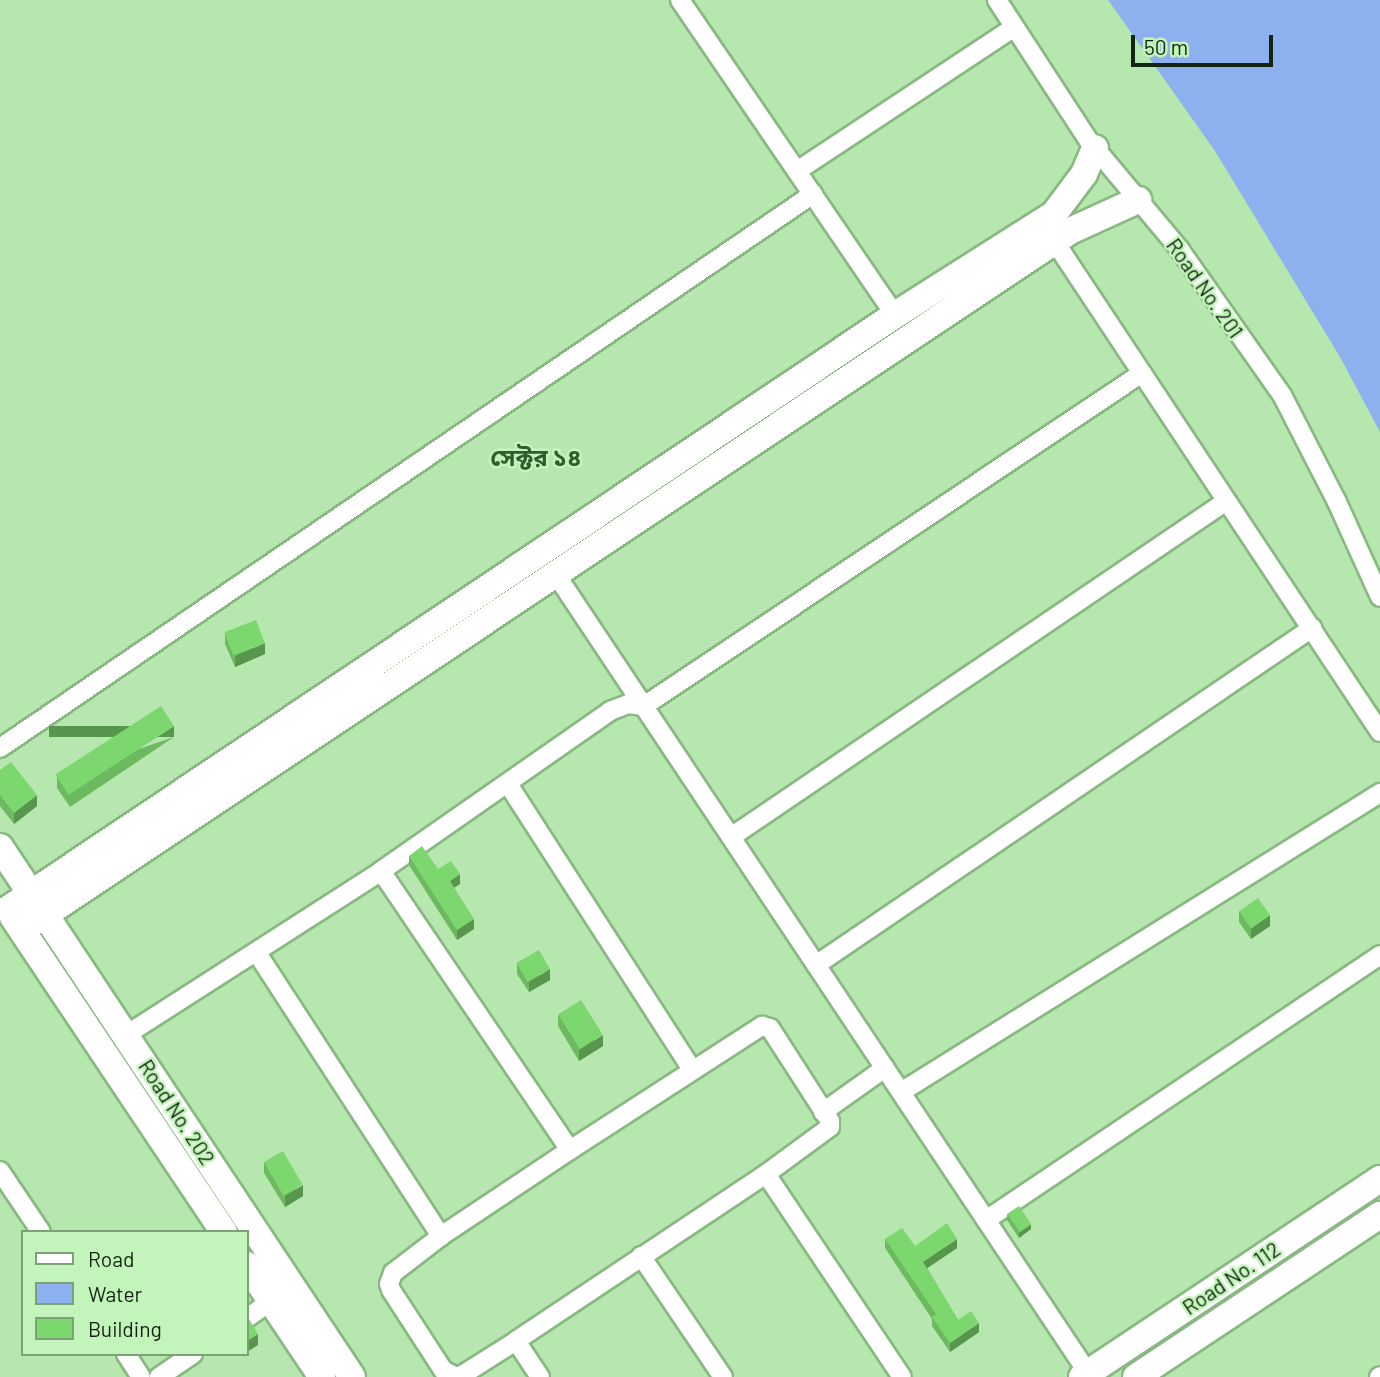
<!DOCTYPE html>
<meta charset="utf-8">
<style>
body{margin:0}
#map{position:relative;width:1380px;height:1377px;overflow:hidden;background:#b6e7ae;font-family:Barlow,"Noto Sans Bengali",sans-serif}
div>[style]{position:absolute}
.water>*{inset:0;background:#8db1ef}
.roads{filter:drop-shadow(2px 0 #89b882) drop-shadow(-2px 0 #89b882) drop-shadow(0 2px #89b882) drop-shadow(0 -2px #89b882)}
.street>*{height:18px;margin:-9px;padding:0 9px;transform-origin:9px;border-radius:9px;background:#fff}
.secondary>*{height:26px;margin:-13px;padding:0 13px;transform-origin:13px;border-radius:13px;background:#fff}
.wall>*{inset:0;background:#6cb95f}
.shaded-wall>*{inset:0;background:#58964e;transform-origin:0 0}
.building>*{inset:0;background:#7dd76f;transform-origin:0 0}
span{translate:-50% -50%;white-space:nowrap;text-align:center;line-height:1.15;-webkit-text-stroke:5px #c3f4bb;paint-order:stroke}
.street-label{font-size:21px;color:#132510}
.quarter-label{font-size:24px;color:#315c2b;font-weight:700}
.legend{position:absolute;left:21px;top:1230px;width:228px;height:126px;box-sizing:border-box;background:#c3f4bb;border:2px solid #7da177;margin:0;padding:9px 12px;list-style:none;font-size:21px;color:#132510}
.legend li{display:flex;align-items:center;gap:14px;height:35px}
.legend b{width:35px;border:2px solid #7da177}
.scale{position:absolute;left:1131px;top:35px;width:142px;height:32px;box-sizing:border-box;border:4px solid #132510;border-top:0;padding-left:9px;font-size:21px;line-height:24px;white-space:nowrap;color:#132510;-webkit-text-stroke:5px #c3f4bb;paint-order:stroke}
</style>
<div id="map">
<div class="water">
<div style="clip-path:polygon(1108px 0,1380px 0,1380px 432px,1340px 357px,1215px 151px)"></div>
</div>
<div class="roads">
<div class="street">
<div style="left:680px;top:0;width:381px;rotate:55.7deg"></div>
<div style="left:997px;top:0;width:168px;rotate:56.9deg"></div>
<div style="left:1089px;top:141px;width:142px;rotate:50.1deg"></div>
<div style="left:1180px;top:250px;width:177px;rotate:54.9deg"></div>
<div style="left:1282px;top:395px;width:120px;rotate:62.8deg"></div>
<div style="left:1337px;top:502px;width:104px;rotate:65.6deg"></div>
<div style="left:797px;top:171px;width:259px;rotate:-33.5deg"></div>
<div style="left:1055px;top:242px;width:588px;rotate:56.45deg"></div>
<div style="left:557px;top:576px;width:958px;rotate:56.33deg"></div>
<div style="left:0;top:748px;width:984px;rotate:-34.27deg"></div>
<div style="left:508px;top:784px;width:339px;rotate:57.2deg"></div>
<div style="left:731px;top:837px;width:597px;rotate:-34.14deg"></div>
<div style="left:381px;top:871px;width:337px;rotate:55.9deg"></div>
<div style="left:257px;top:953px;width:338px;rotate:57deg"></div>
<div style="left:816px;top:965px;width:600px;rotate:-34.19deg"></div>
<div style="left:762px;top:1026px;width:8px;rotate:14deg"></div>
<div style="left:770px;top:1028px;width:111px;rotate:57.2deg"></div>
<div style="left:830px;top:1121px;width:6px;rotate:90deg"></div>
<div style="left:830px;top:1127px;width:79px;rotate:143.7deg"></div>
<div style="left:766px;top:1174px;width:301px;rotate:146.3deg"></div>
<div style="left:516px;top:1341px;width:62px;rotate:147.6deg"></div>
<div style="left:464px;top:1374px;width:9px;rotate:159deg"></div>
<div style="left:456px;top:1377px;width:15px;rotate:-152deg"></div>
<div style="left:443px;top:1370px;width:95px;rotate:-123deg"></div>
<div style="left:391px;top:1290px;width:6px;rotate:-108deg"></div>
<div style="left:389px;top:1284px;width:12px;rotate:-70deg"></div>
<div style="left:393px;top:1273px;width:61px;rotate:-37.6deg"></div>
<div style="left:441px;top:1236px;width:155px;rotate:-33.7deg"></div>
<div style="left:570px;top:1150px;width:229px;rotate:-32.9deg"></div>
<div style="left:126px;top:1035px;width:303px;rotate:-32.7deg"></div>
<div style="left:381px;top:871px;width:279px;rotate:-34.9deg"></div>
<div style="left:610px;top:711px;width:19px;rotate:-21deg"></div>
<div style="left:628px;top:704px;width:16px;rotate:7deg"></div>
<div style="left:644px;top:706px;width:599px;rotate:-33.77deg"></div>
<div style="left:901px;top:1092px;width:565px;rotate:-31.97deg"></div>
<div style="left:823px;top:1112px;width:76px;rotate:-35.4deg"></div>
<div style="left:0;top:1171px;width:73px;rotate:56.1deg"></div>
<div style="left:766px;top:1174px;width:244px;rotate:56.2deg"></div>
<div style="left:986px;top:1220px;width:475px;rotate:-33.9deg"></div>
<div style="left:641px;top:1256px;width:146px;rotate:55.9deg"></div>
<div style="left:247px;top:1318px;width:29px;rotate:-35deg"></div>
<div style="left:516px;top:1341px;width:43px;rotate:56.3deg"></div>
<div style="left:126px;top:1354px;width:27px;rotate:57deg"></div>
<div style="left:159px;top:1377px;width:41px;rotate:-34.1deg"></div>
<div style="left:1379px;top:1377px;width:1px;rotate:-45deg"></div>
</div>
<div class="secondary">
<div style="left:0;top:847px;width:636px;rotate:56.41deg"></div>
<div style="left:8px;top:909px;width:1068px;rotate:-33.81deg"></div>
<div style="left:895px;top:315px;width:188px;rotate:-32.4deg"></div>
<div style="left:1054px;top:214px;width:50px;rotate:-53.1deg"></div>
<div style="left:1084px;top:174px;width:28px;rotate:-67deg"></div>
<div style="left:13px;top:917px;width:379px;rotate:56.2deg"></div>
<div style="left:22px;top:930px;width:1260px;rotate:-33.7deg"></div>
<div style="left:1070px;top:231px;width:75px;rotate:-24.5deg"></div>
<div style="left:247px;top:1265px;width:135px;rotate:56.2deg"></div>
<div style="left:1082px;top:1377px;width:358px;rotate:-33.6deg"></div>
<div style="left:1136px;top:1377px;width:293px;rotate:-33.6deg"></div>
</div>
</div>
<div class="wall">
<div style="clip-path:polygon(225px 633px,265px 654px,235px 667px,225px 644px)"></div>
<div style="clip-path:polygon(174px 737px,70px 807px,57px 788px,57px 777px)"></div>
<div style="clip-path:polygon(0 770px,37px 806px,14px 824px,0 806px)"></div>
<div style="clip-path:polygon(409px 856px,438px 869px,460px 884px,454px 888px,474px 929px,457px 940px,409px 865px)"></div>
<div style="clip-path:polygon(1239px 911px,1270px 926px,1251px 939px,1239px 922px)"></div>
<div style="clip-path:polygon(517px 963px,550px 980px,529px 992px,517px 974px)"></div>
<div style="clip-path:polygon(558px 1015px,603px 1046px,579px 1061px,558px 1026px)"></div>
<div style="clip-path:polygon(264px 1162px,303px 1196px,285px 1207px,264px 1173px)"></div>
<div style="clip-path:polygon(1007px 1214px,1031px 1229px,1019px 1238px,1007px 1220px)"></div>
<div style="clip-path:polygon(885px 1239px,915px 1246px,957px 1248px,927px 1268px,958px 1320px,979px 1332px,950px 1352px,932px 1326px,932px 1319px,885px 1248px)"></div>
</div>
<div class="shaded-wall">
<div style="clip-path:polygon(265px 643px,265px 654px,235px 667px,235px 656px)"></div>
<div style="left:174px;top:726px;width:11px;height:125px;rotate:90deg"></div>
<div style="clip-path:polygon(37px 795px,37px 806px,14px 824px,14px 813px)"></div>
<div style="clip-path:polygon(460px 874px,460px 884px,450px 890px,450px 881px)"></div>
<div style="clip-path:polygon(1270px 915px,1270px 926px,1251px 939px,1251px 928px)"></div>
<div style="clip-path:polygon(474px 919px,474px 929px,457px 940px,457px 930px)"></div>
<div style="clip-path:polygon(550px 969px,550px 980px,529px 992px,529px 982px)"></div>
<div style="clip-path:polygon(603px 1035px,603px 1046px,579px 1061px,579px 1050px)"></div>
<div style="clip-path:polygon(303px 1185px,303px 1196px,285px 1207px,285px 1196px)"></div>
<div style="clip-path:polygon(1031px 1224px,1031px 1229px,1019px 1238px,1019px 1233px)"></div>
<div style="clip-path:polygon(957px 1239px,957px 1248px,923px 1271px,923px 1262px)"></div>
<div style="clip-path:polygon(979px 1323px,979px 1332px,950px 1352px,950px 1343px)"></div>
<div style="clip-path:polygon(258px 1334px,258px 1345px,247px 1352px,247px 1341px)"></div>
</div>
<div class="building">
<div style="left:256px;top:620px;width:25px;height:34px;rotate:69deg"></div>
<div style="left:161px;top:706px;width:24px;height:126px;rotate:57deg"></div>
<div style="clip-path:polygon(11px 762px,37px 795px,14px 813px,0 795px,0 770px)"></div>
<div style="clip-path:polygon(422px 846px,438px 869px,451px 861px,460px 874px,450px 881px,474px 919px,457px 930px,409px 856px)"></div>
<div style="left:1258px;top:898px;width:21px;height:23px;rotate:55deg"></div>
<div style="left:539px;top:950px;width:22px;height:26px;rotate:60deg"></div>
<div style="left:581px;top:1000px;width:41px;height:27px;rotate:58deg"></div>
<div style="left:283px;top:1151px;width:39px;height:22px;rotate:60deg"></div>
<div style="left:1019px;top:1206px;width:22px;height:14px;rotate:56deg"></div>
<div style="clip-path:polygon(947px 1223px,957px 1239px,923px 1262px,958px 1320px,971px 1311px,979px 1323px,950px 1343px,932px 1317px,936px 1314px,885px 1239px,902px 1228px,915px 1246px)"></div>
<div style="clip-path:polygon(249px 1319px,258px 1334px,247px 1341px,247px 1320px)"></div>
</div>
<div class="street-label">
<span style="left:1205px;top:288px;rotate:55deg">Road No. 201</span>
<span style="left:177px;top:1112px;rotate:57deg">Road No. 202</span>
<span style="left:1231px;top:1278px;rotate:-34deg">Road No. 112</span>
</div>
<div class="quarter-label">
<span style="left:536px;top:457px">সেক্টর ১৪</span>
</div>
<ul class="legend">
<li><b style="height:9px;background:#fff"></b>Road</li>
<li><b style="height:19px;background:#8db1ef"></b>Water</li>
<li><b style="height:19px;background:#7dd76f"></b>Building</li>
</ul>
<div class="scale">50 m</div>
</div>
